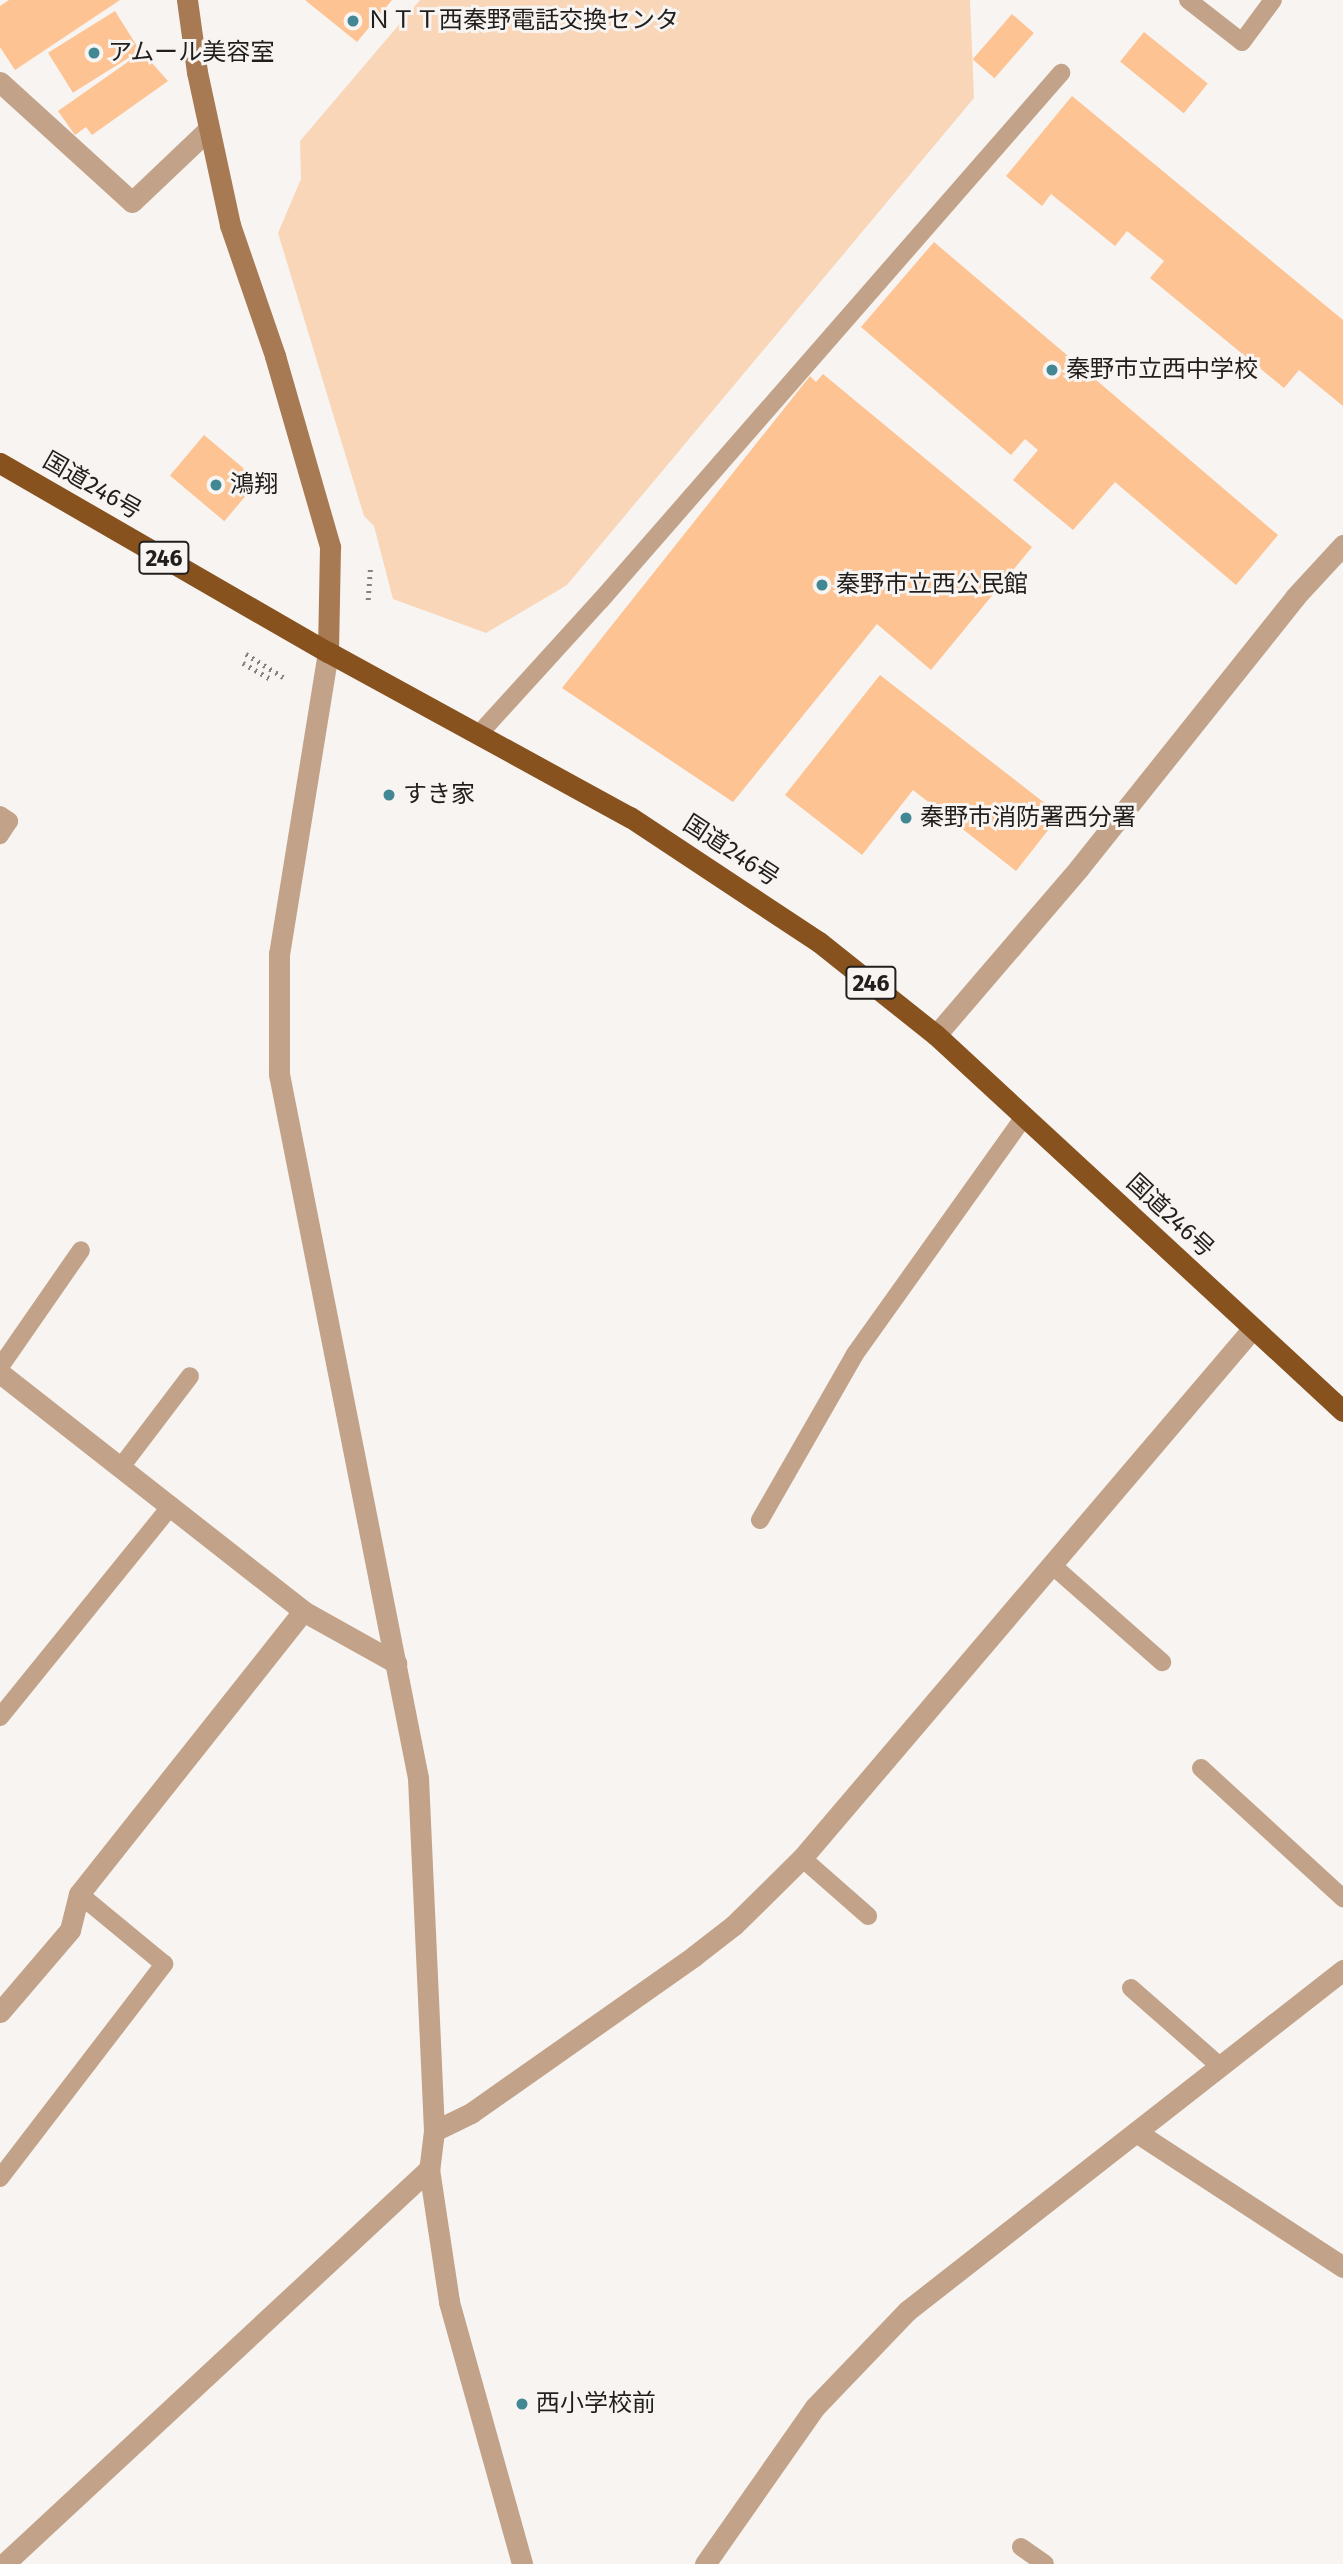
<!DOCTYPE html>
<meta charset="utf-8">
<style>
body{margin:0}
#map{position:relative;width:1343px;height:2564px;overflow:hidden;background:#f7f4f1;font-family:"Fira Sans","Noto Sans JP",sans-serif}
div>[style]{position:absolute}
.green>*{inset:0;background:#fad6b8}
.building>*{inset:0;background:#fec392;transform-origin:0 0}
.path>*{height:4.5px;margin-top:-2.25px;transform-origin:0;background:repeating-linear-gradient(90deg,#84817f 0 2px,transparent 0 7px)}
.service>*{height:18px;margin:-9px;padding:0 9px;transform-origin:9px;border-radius:9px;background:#c2a288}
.minor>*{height:21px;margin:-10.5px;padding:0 10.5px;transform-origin:10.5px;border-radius:10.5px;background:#c2a288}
.tertiary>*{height:21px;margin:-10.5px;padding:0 10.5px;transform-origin:10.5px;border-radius:10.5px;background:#c2a288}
.secondary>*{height:21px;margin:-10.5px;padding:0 10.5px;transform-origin:10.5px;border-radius:10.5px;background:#a87a53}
.trunk>*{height:21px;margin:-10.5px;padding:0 10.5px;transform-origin:10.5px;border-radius:10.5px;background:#87521e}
.dots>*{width:19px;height:19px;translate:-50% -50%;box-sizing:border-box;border:4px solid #f7f4f1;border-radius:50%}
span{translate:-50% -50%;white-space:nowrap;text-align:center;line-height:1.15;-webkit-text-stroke:6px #f7f4f1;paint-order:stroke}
.shield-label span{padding:2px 5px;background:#f7f4f1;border:2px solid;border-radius:5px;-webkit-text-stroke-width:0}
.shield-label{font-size:23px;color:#211f1e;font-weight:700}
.poi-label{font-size:24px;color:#211f1e}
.left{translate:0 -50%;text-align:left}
.street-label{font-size:24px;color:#211f1e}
</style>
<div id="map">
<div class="green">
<div style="clip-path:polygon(420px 0,970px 0,974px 98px,567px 585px,486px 633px,393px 599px,374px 526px,364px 516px,278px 233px,301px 179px,300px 141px)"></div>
</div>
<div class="building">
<div style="clip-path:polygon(9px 0,120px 0,15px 70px,0 47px,0 6px)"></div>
<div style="clip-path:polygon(305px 0,392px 0,357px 42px)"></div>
<div style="left:115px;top:11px;width:47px;height:79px;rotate:58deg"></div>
<div style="left:1012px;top:14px;width:29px;height:60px;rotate:41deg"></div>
<div style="left:1144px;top:32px;width:82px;height:38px;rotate:39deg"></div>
<div style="clip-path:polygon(142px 52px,168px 81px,92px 135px,86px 127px,75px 135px,58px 111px)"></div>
<div style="clip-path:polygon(1072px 96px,1343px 320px,1343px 406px,1299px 370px,1284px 388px,1150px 278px,1164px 261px,1127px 231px,1115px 246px,1051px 194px,1042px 206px,1006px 176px)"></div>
<div style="clip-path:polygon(934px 242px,1278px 535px,1236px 585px,1115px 482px,1073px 530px,1013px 480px,1038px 450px,1025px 439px,1011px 455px,861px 327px)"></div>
<div style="clip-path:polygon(823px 374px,1032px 547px,931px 670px,877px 624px,733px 802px,562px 688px,810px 376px,816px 382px)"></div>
<div style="left:204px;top:435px;width:71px;height:53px;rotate:40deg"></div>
<div style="clip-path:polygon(880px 675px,1060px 815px,1016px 871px,913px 790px,862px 855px,785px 795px)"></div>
</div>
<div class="path">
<div style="left:368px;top:600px;width:32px;rotate:-86deg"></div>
<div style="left:246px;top:654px;width:44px;rotate:31.9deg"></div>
<div style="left:243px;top:663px;width:34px;rotate:30deg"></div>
</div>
<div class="service">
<div style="left:1188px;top:0;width:68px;rotate:37.9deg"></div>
<div style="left:1242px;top:42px;width:52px;rotate:-53.6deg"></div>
<div style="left:478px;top:735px;width:183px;rotate:-47.7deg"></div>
<div style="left:601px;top:600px;width:700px;rotate:-48.88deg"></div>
<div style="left:0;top:815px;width:11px;rotate:34deg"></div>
<div style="left:9px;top:821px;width:17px;rotate:123deg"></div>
<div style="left:0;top:1367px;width:142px;rotate:-55.3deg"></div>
<div style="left:121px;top:1467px;width:114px;rotate:-52.8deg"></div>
<div style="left:760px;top:1520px;width:191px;rotate:-60.2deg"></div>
<div style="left:855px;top:1354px;width:291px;rotate:-54.5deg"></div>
<div style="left:1052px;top:1565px;width:147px;rotate:41.4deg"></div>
<div style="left:0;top:1717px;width:272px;rotate:-51deg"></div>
<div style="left:1201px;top:1768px;width:193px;rotate:42.5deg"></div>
<div style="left:802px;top:1858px;width:88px;rotate:41.3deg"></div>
<div style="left:1131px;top:1988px;width:120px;rotate:41.3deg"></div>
<div style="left:0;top:2178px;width:270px;rotate:-52.5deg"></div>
<div style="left:164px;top:1964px;width:110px;rotate:-140.5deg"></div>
<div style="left:1021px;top:2547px;width:29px;rotate:35deg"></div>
</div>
<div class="minor">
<div style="left:0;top:82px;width:178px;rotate:42.3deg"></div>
<div style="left:132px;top:202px;width:105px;rotate:-43.5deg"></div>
<div style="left:0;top:1373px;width:385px;rotate:38.1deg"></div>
<div style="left:303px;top:1611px;width:107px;rotate:29.2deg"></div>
<div style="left:0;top:2012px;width:108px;rotate:-49.5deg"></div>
<div style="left:70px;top:1930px;width:37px;rotate:-76deg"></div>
<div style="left:79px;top:1894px;width:361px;rotate:-51.6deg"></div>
<div style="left:434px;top:2131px;width:41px;rotate:-25.9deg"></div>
<div style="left:471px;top:2113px;width:273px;rotate:-35.1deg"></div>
<div style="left:694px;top:1956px;width:51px;rotate:-37.8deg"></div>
<div style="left:734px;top:1925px;width:95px;rotate:-44.6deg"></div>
<div style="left:802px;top:1858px;width:696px;rotate:-49.6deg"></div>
<div style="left:1136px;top:2132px;width:247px;rotate:33.1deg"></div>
<div style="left:4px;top:2564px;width:580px;rotate:-42.9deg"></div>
<div style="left:705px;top:2564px;width:192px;rotate:-55deg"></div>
<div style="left:815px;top:2407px;width:133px;rotate:-46.2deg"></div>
<div style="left:907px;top:2311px;width:554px;rotate:-38.03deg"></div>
</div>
<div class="tertiary">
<div style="left:328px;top:652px;width:305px;rotate:99.2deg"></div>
<div style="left:279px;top:953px;width:121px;rotate:90deg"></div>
<div style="left:279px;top:1074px;width:718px;rotate:78.83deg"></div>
<div style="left:418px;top:1778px;width:353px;rotate:87.4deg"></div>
<div style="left:434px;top:2131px;width:38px;rotate:97deg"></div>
<div style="left:429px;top:2169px;width:134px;rotate:81.4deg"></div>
<div style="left:449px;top:2302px;width:272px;rotate:74.4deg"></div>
<div style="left:936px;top:1035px;width:220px;rotate:-49.4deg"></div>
<div style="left:1079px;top:868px;width:347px;rotate:-51.4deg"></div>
<div style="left:1295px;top:597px;width:71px;rotate:-47.3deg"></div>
</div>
<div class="secondary">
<div style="left:187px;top:0;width:73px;rotate:82.1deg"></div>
<div style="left:197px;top:72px;width:157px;rotate:77.8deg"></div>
<div style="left:230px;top:225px;width:139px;rotate:71deg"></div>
<div style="left:275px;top:356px;width:199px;rotate:73.9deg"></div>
<div style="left:330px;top:547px;width:105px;rotate:91.1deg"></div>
</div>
<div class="trunk">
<div style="left:0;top:463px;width:379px;rotate:30deg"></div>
<div style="left:328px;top:652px;width:344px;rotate:28.7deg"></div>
<div style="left:630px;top:817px;width:227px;rotate:33.5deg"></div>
<div style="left:819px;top:942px;width:149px;rotate:38.5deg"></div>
<div style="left:936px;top:1035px;width:554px;rotate:42.73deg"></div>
</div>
<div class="dots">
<div style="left:353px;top:21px;background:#428794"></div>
<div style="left:94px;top:53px;background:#428794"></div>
<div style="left:1052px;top:370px;background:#428794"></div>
<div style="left:216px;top:485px;background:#428794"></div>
<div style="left:822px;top:585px;background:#428794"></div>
<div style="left:389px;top:795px;background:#428794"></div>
<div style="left:906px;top:818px;background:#428794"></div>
<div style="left:522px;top:2404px;background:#428794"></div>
</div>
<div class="shield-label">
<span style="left:164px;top:558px">246</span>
<span style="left:871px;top:983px">246</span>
</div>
<div class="poi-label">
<span class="left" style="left:367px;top:21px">ＮＴＴ西秦野電話交換センタ</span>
<span class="left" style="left:108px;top:53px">アムール美容室</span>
<span class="left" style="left:1066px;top:370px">秦野市立西中学校</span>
<span class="left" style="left:230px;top:485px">鴻翔</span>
<span class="left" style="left:836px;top:585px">秦野市立西公民館</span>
<span class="left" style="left:403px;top:795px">すき家</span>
<span class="left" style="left:920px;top:818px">秦野市消防署西分署</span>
<span class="left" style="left:536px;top:2404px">西小学校前</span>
</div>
<div class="street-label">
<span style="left:92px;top:486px;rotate:30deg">国道246号</span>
<span style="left:731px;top:851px;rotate:33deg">国道246号</span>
<span style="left:1170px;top:1216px;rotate:43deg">国道246号</span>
</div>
</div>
